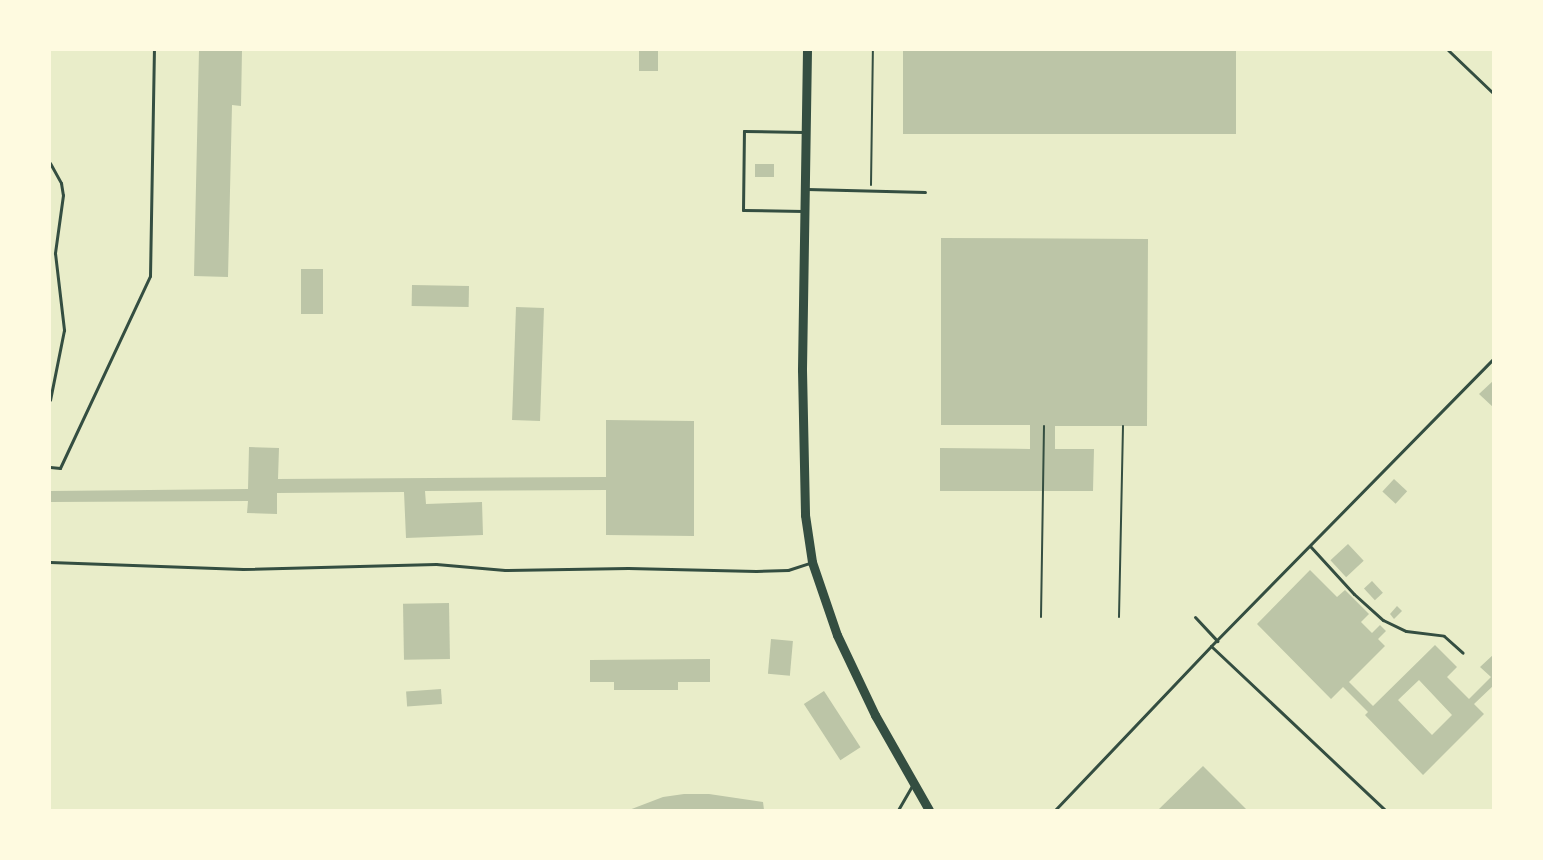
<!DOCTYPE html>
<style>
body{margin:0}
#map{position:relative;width:1543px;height:860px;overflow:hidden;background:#e9edc9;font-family:"Open Sans",sans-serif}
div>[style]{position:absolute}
.building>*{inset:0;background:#bcc5a7;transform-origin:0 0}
.path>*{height:2px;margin:-1px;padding:0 1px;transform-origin:1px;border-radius:1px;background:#344e41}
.service>*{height:3px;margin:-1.5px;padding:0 1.5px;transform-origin:1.5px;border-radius:1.5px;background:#344e41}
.secondary>*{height:9px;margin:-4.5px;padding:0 4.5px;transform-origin:4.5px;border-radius:4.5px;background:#344e41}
span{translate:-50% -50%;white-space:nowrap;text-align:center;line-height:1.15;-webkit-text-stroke:5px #fefae0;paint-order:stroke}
.frame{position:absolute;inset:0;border:51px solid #fefae0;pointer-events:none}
</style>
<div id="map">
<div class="building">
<div style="clip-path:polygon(199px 50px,242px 50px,241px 106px,232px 105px,228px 277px,194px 276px)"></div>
<div style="left:639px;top:50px;width:19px;height:21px"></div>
<div style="left:903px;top:50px;width:333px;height:84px"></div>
<div style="left:755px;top:164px;width:19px;height:13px"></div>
<div style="clip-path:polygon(941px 238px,1148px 239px,1147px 426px,1055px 426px,1055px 449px,1094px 449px,1093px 491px,940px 491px,940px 448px,1030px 449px,1030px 425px,941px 425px)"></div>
<div style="left:301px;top:269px;width:22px;height:45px"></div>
<div style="left:412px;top:285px;width:57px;height:21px;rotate:1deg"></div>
<div style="left:516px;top:307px;width:28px;height:113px;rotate:2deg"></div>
<div style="clip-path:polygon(1494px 380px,1494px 408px,1479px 394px)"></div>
<div style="clip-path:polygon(606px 420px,694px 421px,694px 536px,606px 535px,606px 490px,425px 491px,426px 504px,482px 502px,483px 535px,406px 538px,404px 492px,277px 493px,277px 514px,247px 513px,248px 501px,50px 502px,50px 491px,248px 489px,249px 447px,279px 448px,278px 479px,606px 477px)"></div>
<div style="left:1394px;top:479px;width:18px;height:17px;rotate:43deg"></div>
<div style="left:1348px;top:544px;width:23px;height:24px;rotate:47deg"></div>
<div style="clip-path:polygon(evenodd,1310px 570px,1337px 597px,1345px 590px,1369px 614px,1361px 622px,1372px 633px,1380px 625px,1386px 631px,1378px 639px,1385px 646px,1349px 682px,1373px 706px,1435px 645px,1457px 667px,1447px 677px,1469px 699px,1491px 677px,1480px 667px,1494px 654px,1494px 685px,1474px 704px,1484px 714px,1423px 775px,1365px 715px,1368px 712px,1343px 687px,1331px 699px,1257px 624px,1310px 570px,1419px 680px,1452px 715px,1432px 735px,1398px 700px,1419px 680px)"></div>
<div style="left:1372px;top:581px;width:16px;height:11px;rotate:47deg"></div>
<div style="left:449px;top:603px;width:56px;height:46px;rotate:89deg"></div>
<div style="clip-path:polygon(1397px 606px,1402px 611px,1394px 619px,1390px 614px)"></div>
<div style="left:771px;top:639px;width:22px;height:35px;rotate:5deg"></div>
<div style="clip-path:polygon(710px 659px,710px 682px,678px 682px,678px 690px,614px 690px,614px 682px,590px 682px,590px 660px)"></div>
<div style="left:441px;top:689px;width:15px;height:35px;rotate:86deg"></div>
<div style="left:824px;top:691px;width:67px;height:24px;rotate:57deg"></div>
<div style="clip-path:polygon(1203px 766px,1247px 810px,1158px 810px)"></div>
<div style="clip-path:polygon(684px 794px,709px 794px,763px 802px,764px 810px,629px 810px,663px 797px)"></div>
</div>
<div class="path">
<div style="left:871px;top:185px;width:135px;rotate:-89.2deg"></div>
<div style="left:1041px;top:617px;width:191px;rotate:-89.1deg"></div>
<div style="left:1119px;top:617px;width:191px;rotate:-88.8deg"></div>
</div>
<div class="service">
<div style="left:1448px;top:50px;width:64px;rotate:43.7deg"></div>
<div style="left:50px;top:163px;width:23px;rotate:61deg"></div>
<div style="left:61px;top:183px;width:12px;rotate:81deg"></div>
<div style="left:63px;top:195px;width:59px;rotate:97.9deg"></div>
<div style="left:55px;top:253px;width:78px;rotate:83.3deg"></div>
<div style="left:64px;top:330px;width:71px;rotate:101.3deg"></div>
<div style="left:807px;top:189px;width:118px;rotate:1.5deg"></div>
<div style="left:803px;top:211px;width:60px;rotate:-179deg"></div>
<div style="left:743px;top:210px;width:79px;rotate:-89.3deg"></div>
<div style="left:744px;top:131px;width:59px;rotate:1deg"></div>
<div style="left:50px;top:467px;width:10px;rotate:6deg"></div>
<div style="left:60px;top:468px;width:212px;rotate:-64.9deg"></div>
<div style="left:150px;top:276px;width:226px;rotate:-89deg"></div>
<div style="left:1310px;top:546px;width:65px;rotate:47.5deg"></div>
<div style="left:1354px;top:594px;width:39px;rotate:42deg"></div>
<div style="left:1383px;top:620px;width:25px;rotate:26deg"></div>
<div style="left:1406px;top:631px;width:38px;rotate:7deg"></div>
<div style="left:1444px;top:636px;width:25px;rotate:42deg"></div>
<div style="left:50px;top:562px;width:193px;rotate:2.1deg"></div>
<div style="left:243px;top:569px;width:193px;rotate:-1.5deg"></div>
<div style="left:436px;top:564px;width:69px;rotate:5deg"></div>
<div style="left:505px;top:570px;width:123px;rotate:-0.9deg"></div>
<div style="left:628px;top:568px;width:128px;rotate:1.3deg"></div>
<div style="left:756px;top:571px;width:32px;rotate:-2deg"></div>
<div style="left:788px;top:570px;width:23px;rotate:-18deg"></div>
<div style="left:1195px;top:617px;width:33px;rotate:47deg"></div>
<div style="left:1211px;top:646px;width:239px;rotate:43.3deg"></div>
<div style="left:898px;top:810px;width:28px;rotate:-60deg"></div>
<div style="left:1055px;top:810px;width:226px;rotate:-46.4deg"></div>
<div style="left:1211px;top:646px;width:404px;rotate:-45.5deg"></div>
</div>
<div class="secondary">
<div style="left:807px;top:50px;width:320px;rotate:90.9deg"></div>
<div style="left:802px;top:370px;width:145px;rotate:88.8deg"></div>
<div style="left:805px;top:515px;width:48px;rotate:81.5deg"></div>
<div style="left:812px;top:562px;width:77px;rotate:71.1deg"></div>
<div style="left:837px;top:635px;width:89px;rotate:64.6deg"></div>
<div style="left:875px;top:715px;width:109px;rotate:60.4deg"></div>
</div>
<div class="frame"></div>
</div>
